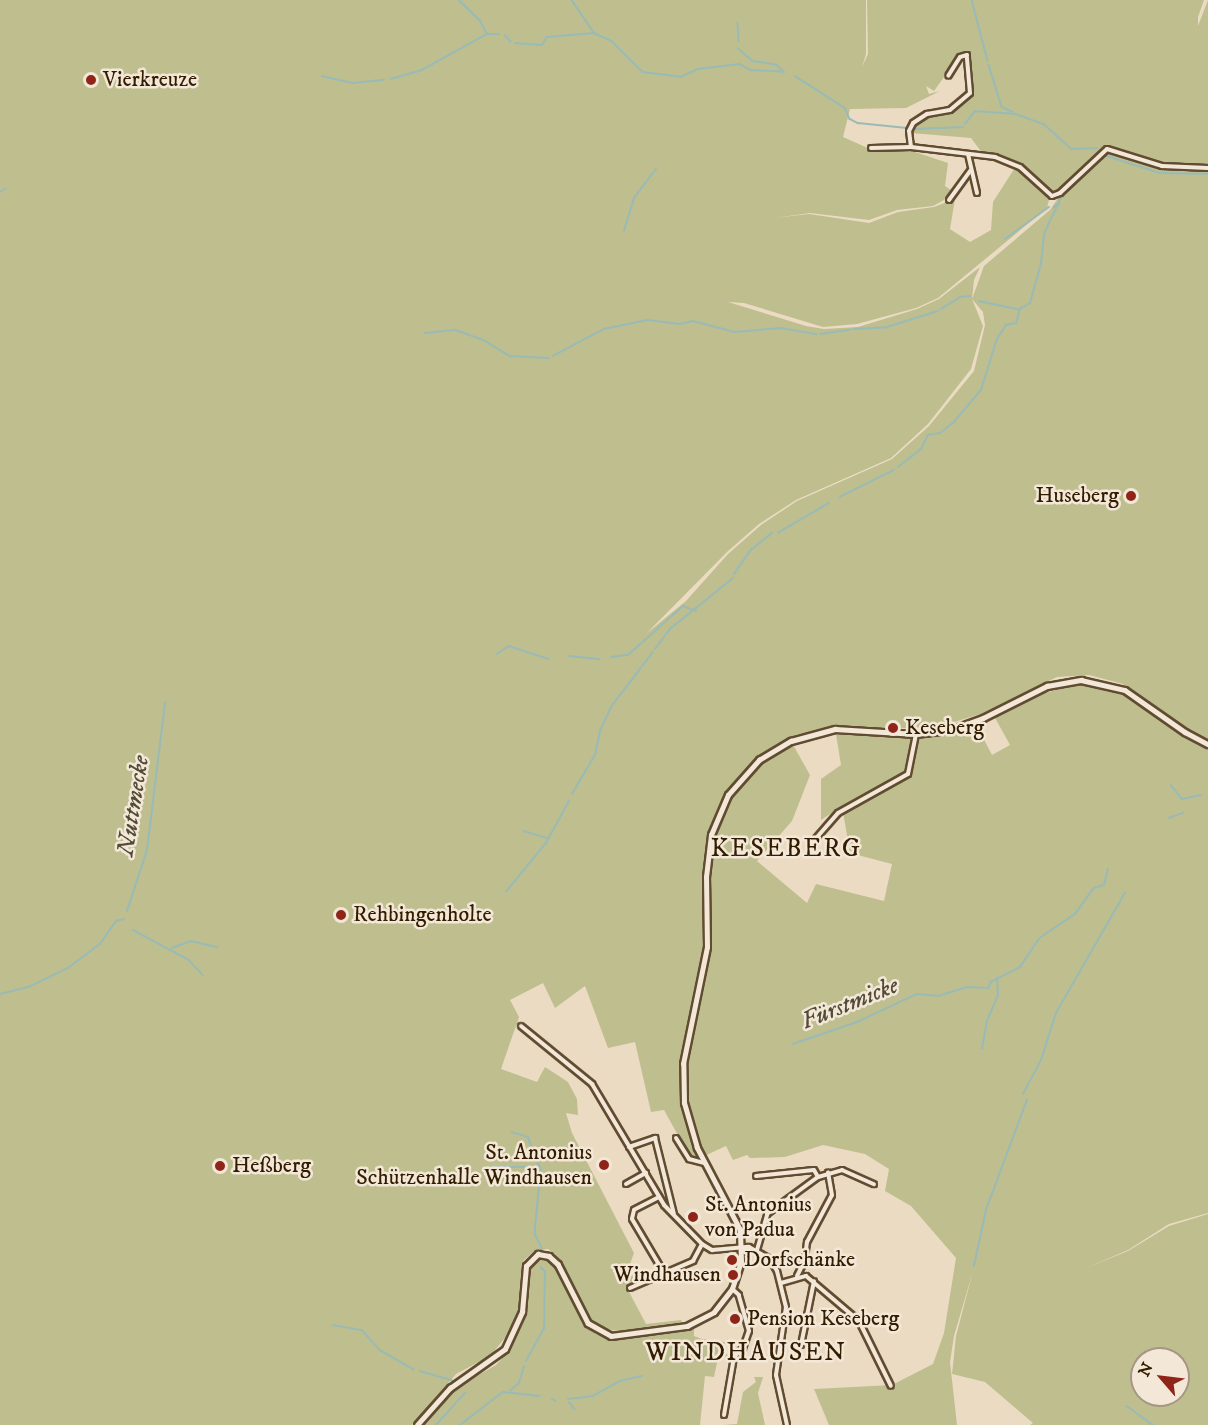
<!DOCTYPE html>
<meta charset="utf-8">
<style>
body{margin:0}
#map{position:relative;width:1208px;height:1425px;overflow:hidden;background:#ecdbc3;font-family:"IM FELL DW Pica",serif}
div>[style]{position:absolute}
.green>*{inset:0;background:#bebe8f}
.stream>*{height:1.5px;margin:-0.75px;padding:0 0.75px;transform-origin:0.75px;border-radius:0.75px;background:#99bbb6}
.roads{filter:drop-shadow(2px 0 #614c31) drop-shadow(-2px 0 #614c31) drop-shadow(0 2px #614c31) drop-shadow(0 -2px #614c31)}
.minor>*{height:4px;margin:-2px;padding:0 2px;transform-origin:2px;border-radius:2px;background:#f3e8d8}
.secondary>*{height:4.5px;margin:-2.25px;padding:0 2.25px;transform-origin:2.25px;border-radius:2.25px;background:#f3e8d8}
.dots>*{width:16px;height:16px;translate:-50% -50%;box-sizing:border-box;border:3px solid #f3e8d8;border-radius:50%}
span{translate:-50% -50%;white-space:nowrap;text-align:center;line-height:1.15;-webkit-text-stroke:5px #f3e8d8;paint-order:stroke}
.poi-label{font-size:22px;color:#331d00}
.left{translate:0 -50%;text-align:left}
.right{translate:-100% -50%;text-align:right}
.water-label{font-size:24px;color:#524c37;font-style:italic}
.quarter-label{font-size:26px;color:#331d00;letter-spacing:1.5px}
.north{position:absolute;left:1130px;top:1347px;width:60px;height:60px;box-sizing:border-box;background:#f3e8d8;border:2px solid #a69782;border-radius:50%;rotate:298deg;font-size:16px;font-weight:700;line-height:24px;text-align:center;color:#331d00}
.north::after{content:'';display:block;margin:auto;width:21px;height:27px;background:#8f2418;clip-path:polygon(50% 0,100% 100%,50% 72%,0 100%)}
</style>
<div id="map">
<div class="green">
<div style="clip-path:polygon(evenodd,0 0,866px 0,866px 54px,862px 67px,868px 54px,867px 0,1204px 0,1198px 17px,1198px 26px,1208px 0,1208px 1213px,1169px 1224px,1128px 1250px,1086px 1268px,1128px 1251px,1169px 1226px,1208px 1214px,1208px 1425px,1030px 1425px,1033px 1423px,985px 1382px,952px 1374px,956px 1336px,973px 1271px,954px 1336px,950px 1362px,957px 1425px,829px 1425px,814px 1389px,892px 1385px,933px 1364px,944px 1333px,956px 1258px,911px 1206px,885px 1191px,889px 1169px,865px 1154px,823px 1145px,785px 1157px,750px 1158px,747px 1155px,733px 1160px,726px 1146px,700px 1158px,690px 1157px,664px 1110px,651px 1112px,635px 1042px,608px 1048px,585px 986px,555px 1008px,543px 983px,510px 1000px,519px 1017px,501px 1069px,537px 1082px,545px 1067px,568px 1082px,577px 1099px,578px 1115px,566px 1113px,572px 1133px,634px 1253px,629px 1267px,636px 1284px,627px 1288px,646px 1324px,681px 1320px,683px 1325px,628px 1333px,597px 1327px,586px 1316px,555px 1254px,548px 1249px,534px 1251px,523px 1261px,519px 1310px,509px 1333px,490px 1356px,456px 1374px,412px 1425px,0 1425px,0 0,968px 53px,973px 86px,967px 99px,952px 111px,926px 115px,913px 123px,911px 133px,971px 138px,983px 154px,1019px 165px,1053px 193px,1100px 150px,1106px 150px,1061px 194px,1050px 210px,984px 266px,972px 299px,974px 280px,980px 267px,939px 299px,917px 309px,858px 327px,824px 329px,806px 326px,728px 302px,744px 303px,823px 327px,857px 324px,916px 308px,938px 298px,1047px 208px,1049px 200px,1035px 180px,1016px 166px,993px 202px,991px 230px,970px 242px,950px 229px,955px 199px,934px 207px,898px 212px,869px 223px,809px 214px,774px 218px,810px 213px,869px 220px,897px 210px,933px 206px,944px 200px,951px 190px,945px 186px,948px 163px,912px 151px,870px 149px,843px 137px,850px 109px,906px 108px,940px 91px,929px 94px,926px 86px,934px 91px,959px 56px,968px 53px,0 0,972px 299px,983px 312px,985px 325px,974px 371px,929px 426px,892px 459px,797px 501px,761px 525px,728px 554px,686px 601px,647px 633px,727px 552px,759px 524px,796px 500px,891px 458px,928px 424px,971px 369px,983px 326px,972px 299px,0 0,1089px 675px,1123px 684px,1134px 693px,1080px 683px,1035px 696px,994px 716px,1010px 745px,992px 755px,977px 726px,914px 738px,836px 734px,841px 765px,821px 779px,821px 820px,842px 806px,850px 853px,892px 864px,884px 901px,816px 884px,807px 903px,757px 861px,792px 821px,810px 775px,792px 743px,795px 735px,823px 729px,919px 728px,948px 724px,983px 713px,1057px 677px,1089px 675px,0 0,1142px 1359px,1178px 1359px,1178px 1395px,1142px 1395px,1142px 1359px)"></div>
<div style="clip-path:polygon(539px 1258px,547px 1259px,557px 1267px,583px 1323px,596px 1334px,616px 1339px,694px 1328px,694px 1336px,702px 1339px,725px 1342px,728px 1338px,721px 1354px,734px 1354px,732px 1358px,718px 1358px,714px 1377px,705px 1376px,700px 1425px,422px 1425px,454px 1389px,496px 1365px,506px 1354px,522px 1325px,529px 1272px)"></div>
<div style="clip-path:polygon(754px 1377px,763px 1377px,758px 1393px,765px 1425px,723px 1425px,737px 1424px,743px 1392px,756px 1382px)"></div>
</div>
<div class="stream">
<div style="left:459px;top:0;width:29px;rotate:44deg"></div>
<div style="left:480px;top:20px;width:16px;rotate:63deg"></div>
<div style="left:572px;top:0;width:40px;rotate:56deg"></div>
<div style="left:972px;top:0;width:63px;rotate:75.3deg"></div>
<div style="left:738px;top:23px;width:18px;rotate:87deg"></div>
<div style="left:505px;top:35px;width:9px;rotate:49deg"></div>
<div style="left:515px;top:43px;width:27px;rotate:4deg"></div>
<div style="left:542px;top:45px;width:9px;rotate:-58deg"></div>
<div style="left:547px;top:37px;width:47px;rotate:-4.9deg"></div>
<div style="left:594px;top:33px;width:20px;rotate:24deg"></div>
<div style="left:612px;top:41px;width:44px;rotate:45deg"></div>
<div style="left:643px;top:72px;width:38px;rotate:7deg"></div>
<div style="left:681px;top:77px;width:19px;rotate:-25deg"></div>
<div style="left:698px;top:69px;width:42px;rotate:-6.8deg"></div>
<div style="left:740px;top:64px;width:13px;rotate:29deg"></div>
<div style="left:751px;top:70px;width:33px;rotate:3deg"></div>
<div style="left:738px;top:48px;width:20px;rotate:41deg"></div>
<div style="left:753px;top:61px;width:24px;rotate:9deg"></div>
<div style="left:777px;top:65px;width:10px;rotate:45deg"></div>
<div style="left:989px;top:65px;width:44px;rotate:72.8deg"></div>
<div style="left:1002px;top:107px;width:12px;rotate:24deg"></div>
<div style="left:322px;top:76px;width:32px;rotate:13deg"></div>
<div style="left:353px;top:83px;width:31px;rotate:-6deg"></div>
<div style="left:795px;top:76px;width:59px;rotate:32.6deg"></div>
<div style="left:845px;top:108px;width:12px;rotate:66deg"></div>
<div style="left:850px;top:119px;width:9px;rotate:27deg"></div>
<div style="left:858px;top:123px;width:49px;rotate:5.8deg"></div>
<div style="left:391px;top:79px;width:32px;rotate:-16deg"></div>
<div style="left:422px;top:70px;width:74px;rotate:-29deg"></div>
<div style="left:487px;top:34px;width:12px"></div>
<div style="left:965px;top:124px;width:16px;rotate:-52deg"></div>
<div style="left:975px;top:111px;width:41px;rotate:4.2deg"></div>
<div style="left:1016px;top:114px;width:30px;rotate:20deg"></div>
<div style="left:1044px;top:124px;width:38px;rotate:42deg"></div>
<div style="left:1072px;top:149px;width:25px;rotate:-2deg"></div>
<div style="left:913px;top:129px;width:50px;rotate:-2.3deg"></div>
<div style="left:1104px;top:155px;width:59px;rotate:17.8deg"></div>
<div style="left:1160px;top:173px;width:48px;rotate:1.2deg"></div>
<div style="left:0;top:192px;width:6px;rotate:-31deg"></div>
<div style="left:1054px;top:207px;width:6px;rotate:-31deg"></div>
<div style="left:624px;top:231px;width:34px;rotate:-73deg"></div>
<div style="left:634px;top:198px;width:36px;rotate:-53deg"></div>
<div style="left:1005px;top:239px;width:54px;rotate:-36deg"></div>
<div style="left:979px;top:301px;width:40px;rotate:12deg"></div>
<div style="left:941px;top:309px;width:22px;rotate:-32deg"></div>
<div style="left:960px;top:297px;width:10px;rotate:-6deg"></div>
<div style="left:853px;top:329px;width:34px;rotate:-3deg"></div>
<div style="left:887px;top:327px;width:53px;rotate:-17.4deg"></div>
<div style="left:425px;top:333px;width:31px;rotate:-6deg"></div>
<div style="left:456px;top:330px;width:30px;rotate:20deg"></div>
<div style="left:484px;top:340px;width:31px;rotate:32deg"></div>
<div style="left:510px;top:356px;width:39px;rotate:3deg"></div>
<div style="left:820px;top:334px;width:30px;rotate:-8deg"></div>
<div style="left:553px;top:356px;width:58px;rotate:-27.9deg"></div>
<div style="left:604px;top:329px;width:45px;rotate:-11.6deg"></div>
<div style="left:648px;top:320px;width:32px;rotate:7deg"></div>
<div style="left:680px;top:324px;width:13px;rotate:-13deg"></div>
<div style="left:693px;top:321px;width:43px;rotate:14.7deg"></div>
<div style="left:735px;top:332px;width:46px;rotate:-5deg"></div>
<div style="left:781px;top:328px;width:36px;rotate:10deg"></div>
<div style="left:898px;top:467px;width:29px;rotate:-38deg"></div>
<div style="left:921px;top:449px;width:16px;rotate:-63deg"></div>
<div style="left:928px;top:435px;width:12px;rotate:-9deg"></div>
<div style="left:940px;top:433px;width:18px;rotate:-38deg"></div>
<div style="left:954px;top:422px;width:42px;rotate:-49.8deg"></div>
<div style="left:981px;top:390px;width:53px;rotate:-72.6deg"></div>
<div style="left:997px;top:339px;width:17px;rotate:-57deg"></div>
<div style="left:1006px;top:325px;width:10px;rotate:-11deg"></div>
<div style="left:1016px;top:323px;width:15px;rotate:-74deg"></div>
<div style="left:1020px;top:309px;width:12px;rotate:-31deg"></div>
<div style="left:1030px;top:303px;width:41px;rotate:-74.2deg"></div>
<div style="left:1041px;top:264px;width:30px;rotate:-84deg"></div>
<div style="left:1044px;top:234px;width:40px;rotate:-65deg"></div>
<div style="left:1061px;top:198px;width:30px;rotate:-48deg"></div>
<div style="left:840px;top:497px;width:60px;rotate:-26.6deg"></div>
<div style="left:778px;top:533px;width:59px;rotate:-30.5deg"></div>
<div style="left:734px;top:574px;width:29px;rotate:-55deg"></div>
<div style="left:751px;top:550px;width:27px;rotate:-39deg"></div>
<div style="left:655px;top:649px;width:25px;rotate:-53deg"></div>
<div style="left:670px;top:629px;width:81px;rotate:-39deg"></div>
<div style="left:497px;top:654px;width:14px;rotate:-34deg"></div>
<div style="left:509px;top:646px;width:42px;rotate:18deg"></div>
<div style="left:569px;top:656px;width:31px;rotate:6deg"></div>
<div style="left:611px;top:657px;width:17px;rotate:-7deg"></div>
<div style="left:628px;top:655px;width:74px;rotate:-41.7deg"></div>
<div style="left:683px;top:606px;width:14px;rotate:21deg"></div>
<div style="left:1171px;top:785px;width:18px;rotate:52deg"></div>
<div style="left:1182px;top:799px;width:19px;rotate:-12deg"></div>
<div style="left:572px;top:794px;width:45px;rotate:-59.5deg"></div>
<div style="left:595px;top:755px;width:25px;rotate:-78deg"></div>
<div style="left:600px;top:731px;width:26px;rotate:-65deg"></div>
<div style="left:611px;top:707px;width:69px;rotate:-52.6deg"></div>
<div style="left:1169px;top:818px;width:15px;rotate:-20deg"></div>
<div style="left:524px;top:831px;width:24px;rotate:17deg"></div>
<div style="left:506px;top:892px;width:63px;rotate:-50.8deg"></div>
<div style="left:546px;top:843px;width:48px;rotate:-61.3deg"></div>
<div style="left:127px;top:911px;width:64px;rotate:-71.8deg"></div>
<div style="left:147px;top:850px;width:148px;rotate:-83deg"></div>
<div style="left:133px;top:930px;width:64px;rotate:28.2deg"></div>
<div style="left:189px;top:960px;width:21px;rotate:47deg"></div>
<div style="left:1041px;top:937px;width:41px;rotate:-34.1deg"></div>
<div style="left:1075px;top:914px;width:32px;rotate:-54deg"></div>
<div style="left:1094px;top:888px;width:10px;rotate:-17deg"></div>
<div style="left:1104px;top:885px;width:16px;rotate:-76deg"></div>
<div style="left:172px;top:948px;width:20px;rotate:-20deg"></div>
<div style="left:191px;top:941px;width:27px;rotate:13deg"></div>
<div style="left:0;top:994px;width:30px;rotate:-14deg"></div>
<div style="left:29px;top:987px;width:43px;rotate:-26deg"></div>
<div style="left:68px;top:968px;width:40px;rotate:-37deg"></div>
<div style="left:100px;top:944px;width:28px;rotate:-55deg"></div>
<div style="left:116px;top:921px;width:8px;rotate:-14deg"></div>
<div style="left:793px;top:1044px;width:68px;rotate:-19deg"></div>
<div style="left:857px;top:1022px;width:66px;rotate:-25deg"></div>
<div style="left:917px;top:994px;width:21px;rotate:5deg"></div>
<div style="left:938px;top:996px;width:30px;rotate:-17deg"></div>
<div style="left:967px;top:987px;width:21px;rotate:3deg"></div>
<div style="left:988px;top:988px;width:7px;rotate:-63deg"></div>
<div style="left:991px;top:982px;width:33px;rotate:-27deg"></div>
<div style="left:1020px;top:967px;width:34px;rotate:-56deg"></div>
<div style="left:982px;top:1049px;width:28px;rotate:-80deg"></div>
<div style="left:987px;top:1021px;width:28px;rotate:-67deg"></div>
<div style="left:998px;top:995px;width:17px;rotate:-93deg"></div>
<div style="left:1023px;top:1094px;width:38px;rotate:-62deg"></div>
<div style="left:1041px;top:1060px;width:49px;rotate:-72.3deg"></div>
<div style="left:1056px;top:1013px;width:138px;rotate:-60.1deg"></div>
<div style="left:512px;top:1132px;width:17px;rotate:17deg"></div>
<div style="left:528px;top:1137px;width:35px;rotate:68deg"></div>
<div style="left:541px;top:1170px;width:64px;rotate:95.4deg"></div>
<div style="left:535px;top:1234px;width:16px;rotate:63deg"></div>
<div style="left:493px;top:1167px;width:36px"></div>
<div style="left:529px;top:1167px;width:13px;rotate:23deg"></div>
<div style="left:974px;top:1266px;width:57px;rotate:-77.9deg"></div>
<div style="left:986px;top:1210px;width:117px;rotate:-69.6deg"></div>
<div style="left:333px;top:1325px;width:29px;rotate:10deg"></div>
<div style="left:362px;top:1330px;width:27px;rotate:48deg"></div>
<div style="left:380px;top:1350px;width:39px;rotate:30deg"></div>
<div style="left:526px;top:1361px;width:37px;rotate:-61deg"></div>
<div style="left:544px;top:1329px;width:57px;rotate:-89deg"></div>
<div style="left:545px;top:1272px;width:6px;rotate:-135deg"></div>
<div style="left:420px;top:1371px;width:33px;rotate:16deg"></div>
<div style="left:510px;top:1391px;width:12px;rotate:-42deg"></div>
<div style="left:519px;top:1383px;width:17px;rotate:-73deg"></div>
<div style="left:552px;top:1399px;width:4px;rotate:27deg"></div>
<div style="left:568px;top:1399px;width:25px;rotate:-7deg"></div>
<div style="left:593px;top:1396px;width:31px;rotate:-29deg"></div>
<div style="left:620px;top:1381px;width:22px;rotate:-13deg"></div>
<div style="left:569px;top:1402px;width:9px;rotate:49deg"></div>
<div style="left:1127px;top:1406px;width:32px;rotate:36deg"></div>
<div style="left:436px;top:1425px;width:43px;rotate:-47.8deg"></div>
<div style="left:460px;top:1425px;width:54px;rotate:-37.5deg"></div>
<div style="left:503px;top:1392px;width:37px;rotate:6deg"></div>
</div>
<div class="roads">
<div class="minor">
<div style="left:911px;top:147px;width:16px;rotate:-97deg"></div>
<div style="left:909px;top:131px;width:9px;rotate:-63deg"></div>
<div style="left:913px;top:123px;width:17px;rotate:-33deg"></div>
<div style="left:927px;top:114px;width:23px;rotate:-10deg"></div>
<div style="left:950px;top:110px;width:26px;rotate:-40deg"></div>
<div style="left:970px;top:93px;width:38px;rotate:-95deg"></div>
<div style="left:967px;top:55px;width:7px;rotate:164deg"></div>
<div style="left:960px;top:57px;width:22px;rotate:122deg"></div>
<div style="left:871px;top:148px;width:40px;rotate:-1.4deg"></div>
<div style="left:911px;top:147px;width:85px;rotate:6.8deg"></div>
<div style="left:995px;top:157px;width:27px;rotate:22deg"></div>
<div style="left:1020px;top:167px;width:43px;rotate:42.2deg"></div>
<div style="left:1052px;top:196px;width:9px;rotate:-21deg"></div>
<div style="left:1060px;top:193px;width:64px;rotate:-43.1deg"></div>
<div style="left:1107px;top:149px;width:58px;rotate:17.2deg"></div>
<div style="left:1162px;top:166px;width:46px;rotate:2.5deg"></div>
<div style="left:968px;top:154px;width:40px;rotate:77deg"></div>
<div style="left:949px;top:200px;width:36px;rotate:-54deg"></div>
<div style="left:811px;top:844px;width:41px;rotate:-48.9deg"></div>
<div style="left:838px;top:813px;width:80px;rotate:-29.1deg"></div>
<div style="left:908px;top:774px;width:41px;rotate:-78.7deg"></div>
<div style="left:521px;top:1026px;width:92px;rotate:39.2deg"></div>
<div style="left:592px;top:1084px;width:141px;rotate:59.2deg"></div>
<div style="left:664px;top:1205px;width:54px;rotate:45.7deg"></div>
<div style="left:702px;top:1244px;width:12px;rotate:31deg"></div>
<div style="left:712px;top:1250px;width:37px;rotate:-5deg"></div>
<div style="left:749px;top:1247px;width:24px;rotate:30deg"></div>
<div style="left:770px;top:1259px;width:14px;rotate:60deg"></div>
<div style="left:777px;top:1271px;width:37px;rotate:76deg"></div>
<div style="left:786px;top:1307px;width:69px;rotate:98.4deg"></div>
<div style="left:776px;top:1375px;width:51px;rotate:77.6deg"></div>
<div style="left:676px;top:1138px;width:25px;rotate:58deg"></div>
<div style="left:689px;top:1159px;width:16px;rotate:15deg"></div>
<div style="left:629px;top:1147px;width:28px;rotate:-19deg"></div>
<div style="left:655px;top:1138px;width:78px;rotate:76deg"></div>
<div style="left:756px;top:1176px;width:58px;rotate:-5.9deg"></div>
<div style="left:814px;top:1170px;width:8px;rotate:60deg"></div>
<div style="left:626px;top:1184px;width:23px;rotate:-29deg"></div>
<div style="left:659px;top:1197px;width:28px;rotate:153deg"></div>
<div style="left:634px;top:1210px;width:9px;rotate:103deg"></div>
<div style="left:632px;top:1219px;width:63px;rotate:59.3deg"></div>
<div style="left:757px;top:1250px;width:37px;rotate:-74deg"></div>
<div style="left:767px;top:1214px;width:63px;rotate:-36deg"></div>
<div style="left:818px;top:1177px;width:25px;rotate:-16deg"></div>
<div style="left:842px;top:1170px;width:35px;rotate:24deg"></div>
<div style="left:797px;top:1276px;width:18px;rotate:-63deg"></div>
<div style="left:805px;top:1260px;width:18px;rotate:-84deg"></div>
<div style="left:807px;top:1242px;width:53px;rotate:-62deg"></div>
<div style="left:832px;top:1195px;width:23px;rotate:-100deg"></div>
<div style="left:781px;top:1283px;width:26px;rotate:-16deg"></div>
<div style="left:806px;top:1276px;width:70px;rotate:40.3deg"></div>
<div style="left:859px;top:1321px;width:72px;rotate:63.8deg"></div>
<div style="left:630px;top:1288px;width:69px;rotate:-23.2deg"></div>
<div style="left:693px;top:1261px;width:19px;rotate:-62deg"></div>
<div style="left:801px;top:1345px;width:65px;rotate:-78.5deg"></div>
<div style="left:724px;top:1415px;width:59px;rotate:-80.2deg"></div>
<div style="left:734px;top:1357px;width:13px;rotate:-45deg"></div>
<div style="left:743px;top:1348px;width:18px;rotate:-71deg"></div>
<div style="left:749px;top:1331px;width:37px;rotate:-106deg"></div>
<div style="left:739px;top:1295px;width:9px;rotate:-139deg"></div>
</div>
<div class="secondary">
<div style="left:417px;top:1425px;width:50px;rotate:-48.3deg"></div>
<div style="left:450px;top:1388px;width:67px;rotate:-35.3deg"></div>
<div style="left:505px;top:1349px;width:41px;rotate:-65.3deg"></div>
<div style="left:522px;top:1312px;width:46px;rotate:-85deg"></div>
<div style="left:526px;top:1266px;width:17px;rotate:-45deg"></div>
<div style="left:538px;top:1254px;width:11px;rotate:10deg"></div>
<div style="left:549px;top:1256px;width:12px;rotate:42deg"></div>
<div style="left:558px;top:1264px;width:66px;rotate:63deg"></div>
<div style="left:588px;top:1323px;width:26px;rotate:29deg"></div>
<div style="left:611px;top:1336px;width:77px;rotate:-7.5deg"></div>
<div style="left:687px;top:1326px;width:30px;rotate:-27deg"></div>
<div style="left:714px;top:1312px;width:29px;rotate:-52deg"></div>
<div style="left:732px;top:1289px;width:29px;rotate:-72deg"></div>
<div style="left:741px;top:1261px;width:31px;rotate:-92deg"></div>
<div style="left:740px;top:1230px;width:93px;rotate:-117.7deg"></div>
<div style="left:697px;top:1148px;width:47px;rotate:-106.1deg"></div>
<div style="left:684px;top:1103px;width:39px;rotate:-91deg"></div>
<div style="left:683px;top:1064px;width:119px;rotate:-78.4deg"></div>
<div style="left:707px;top:947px;width:70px;rotate:-90.8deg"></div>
<div style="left:706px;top:877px;width:42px;rotate:-83.2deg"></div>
<div style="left:711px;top:835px;width:43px;rotate:-67deg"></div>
<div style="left:728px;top:795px;width:47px;rotate:-48.5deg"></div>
<div style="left:759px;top:760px;width:37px;rotate:-31deg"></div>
<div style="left:791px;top:741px;width:46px;rotate:-15.3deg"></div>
<div style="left:835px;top:729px;width:81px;rotate:3.5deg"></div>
<div style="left:916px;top:734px;width:34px;rotate:-7deg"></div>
<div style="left:950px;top:730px;width:35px;rotate:-20deg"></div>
<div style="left:983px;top:718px;width:72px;rotate:-26.6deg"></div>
<div style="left:1047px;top:686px;width:35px;rotate:-10deg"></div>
<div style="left:1081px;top:680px;width:45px;rotate:12.8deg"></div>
<div style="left:1125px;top:690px;width:73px;rotate:35deg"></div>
<div style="left:1185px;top:732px;width:26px;rotate:28deg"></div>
</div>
</div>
<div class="dots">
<div style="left:91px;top:80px;background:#8f2418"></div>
<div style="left:1131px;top:496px;background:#8f2418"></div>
<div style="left:893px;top:728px;background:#8f2418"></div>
<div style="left:341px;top:915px;background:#8f2418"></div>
<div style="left:604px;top:1165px;background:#8f2418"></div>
<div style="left:220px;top:1166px;background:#8f2418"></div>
<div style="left:693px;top:1217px;background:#8f2418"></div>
<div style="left:732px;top:1260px;background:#8f2418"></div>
<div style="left:733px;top:1275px;background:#8f2418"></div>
<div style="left:735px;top:1319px;background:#8f2418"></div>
</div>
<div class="poi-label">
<span class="left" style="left:103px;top:80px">Vierkreuze</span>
<span class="right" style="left:1119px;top:496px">Huseberg</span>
<span class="left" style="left:905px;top:728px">Keseberg</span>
<span class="left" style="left:353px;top:915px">Rehbingenholte</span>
<span class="right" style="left:592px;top:1165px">St. Antonius<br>Schützenhalle Windhausen</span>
<span class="left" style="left:232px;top:1166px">Heßberg</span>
<span class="left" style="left:705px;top:1217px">St. Antonius<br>von Padua</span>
<span class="left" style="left:744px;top:1260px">Dorfschänke</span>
<span class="right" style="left:721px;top:1275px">Windhausen</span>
<span class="left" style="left:747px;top:1319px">Pension Keseberg</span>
</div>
<div class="water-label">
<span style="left:134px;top:806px;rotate:-81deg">Nuttmecke</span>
<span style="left:850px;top:1004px;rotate:-22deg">Fürstmicke</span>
</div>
<div class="quarter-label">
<span style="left:786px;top:849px">KESEBERG</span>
<span style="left:746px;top:1353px">WINDHAUSEN</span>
</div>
<div class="north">N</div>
</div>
